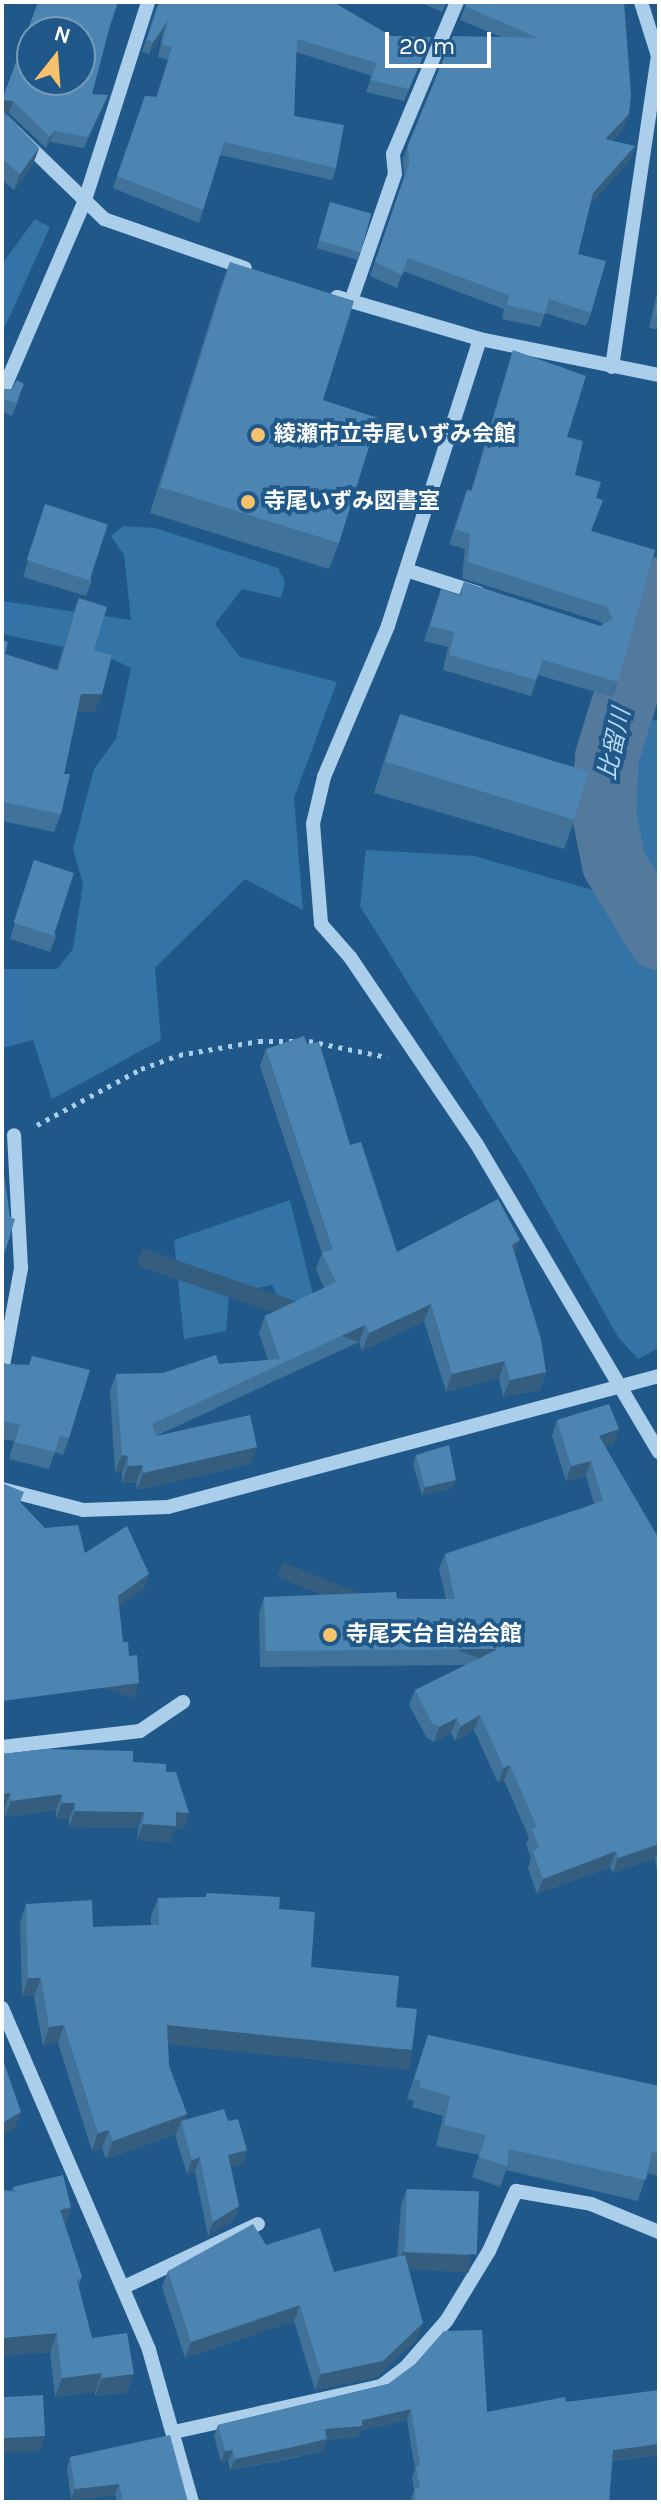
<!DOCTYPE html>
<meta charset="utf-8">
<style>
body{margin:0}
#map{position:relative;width:661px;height:2504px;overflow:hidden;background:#205989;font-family:Karla,"Noto Sans JP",sans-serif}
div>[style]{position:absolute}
.green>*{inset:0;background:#3373a6}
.river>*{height:64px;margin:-32px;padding:0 32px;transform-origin:32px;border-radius:32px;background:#537a9c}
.path>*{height:5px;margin-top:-2.5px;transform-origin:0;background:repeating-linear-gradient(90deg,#abceeb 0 4px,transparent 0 10px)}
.minor>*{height:14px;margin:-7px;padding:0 7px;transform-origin:7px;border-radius:7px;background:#abceeb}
.wall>*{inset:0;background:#417299;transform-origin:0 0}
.shaded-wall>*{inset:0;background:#355d7d;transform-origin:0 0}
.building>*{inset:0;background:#4c85b2;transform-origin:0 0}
.dots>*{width:22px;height:22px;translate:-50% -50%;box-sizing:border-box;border:4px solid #205989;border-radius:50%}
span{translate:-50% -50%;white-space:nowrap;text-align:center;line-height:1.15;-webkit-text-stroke:8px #205989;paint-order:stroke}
.poi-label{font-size:22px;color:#fff;font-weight:700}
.left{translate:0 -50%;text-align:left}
.water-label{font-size:24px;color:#b7d8f2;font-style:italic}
.frame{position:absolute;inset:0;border:4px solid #fff;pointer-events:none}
.north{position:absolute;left:16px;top:16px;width:80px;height:80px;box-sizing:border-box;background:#205989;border:2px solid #799bb8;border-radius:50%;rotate:17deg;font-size:22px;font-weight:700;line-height:32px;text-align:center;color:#fff}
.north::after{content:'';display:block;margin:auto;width:28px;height:36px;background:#f8c16b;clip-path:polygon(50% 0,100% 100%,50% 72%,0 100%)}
.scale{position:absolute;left:385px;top:32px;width:106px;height:36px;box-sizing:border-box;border:4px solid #fff;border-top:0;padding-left:10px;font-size:24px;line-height:28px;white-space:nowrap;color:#fff;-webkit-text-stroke:6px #205989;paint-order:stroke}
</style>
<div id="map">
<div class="green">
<div style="clip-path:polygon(35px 219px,50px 227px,2px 333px,2px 264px)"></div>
<div style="clip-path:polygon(123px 526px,155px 528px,278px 568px,285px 582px,281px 598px,242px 589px,215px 624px,240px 657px,337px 682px,294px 798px,303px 910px,245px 879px,155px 968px,161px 1040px,52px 1099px,33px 1040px,2px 1048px,2px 969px,57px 969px,73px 949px,83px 884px,73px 849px,94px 769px,116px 739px,131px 668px,106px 656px,2px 634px,2px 601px,131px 620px,124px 555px,111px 536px)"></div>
<div style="clip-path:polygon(627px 714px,659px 721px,659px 910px,623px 865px,611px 816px,613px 758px)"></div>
<div style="clip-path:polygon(366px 850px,474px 856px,603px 893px,659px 954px,659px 1348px,638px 1359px,618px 1337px,525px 1171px,360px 906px)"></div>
<div style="clip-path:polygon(290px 1200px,314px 1299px,281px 1305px,272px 1285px,229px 1294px,226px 1331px,184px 1339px,174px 1240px)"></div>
</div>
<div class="river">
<div style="left:659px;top:589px;width:176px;rotate:107.2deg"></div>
<div style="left:607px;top:757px;width:57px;rotate:93deg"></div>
<div style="left:604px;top:814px;width:51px;rotate:78.7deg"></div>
<div style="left:614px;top:864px;width:87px;rotate:58.7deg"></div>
</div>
<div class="path">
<div style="left:37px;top:1125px;width:118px;rotate:-28.3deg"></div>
<div style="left:141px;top:1069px;width:40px;rotate:-20.2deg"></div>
<div style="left:179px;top:1055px;width:81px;rotate:-9.9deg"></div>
<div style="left:259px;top:1041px;width:50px"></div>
<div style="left:309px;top:1041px;width:80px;rotate:11.6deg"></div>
</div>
<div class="minor">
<div style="left:2px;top:120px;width:142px;rotate:44.1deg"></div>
<div style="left:104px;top:219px;width:149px;rotate:19.2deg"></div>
<div style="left:337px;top:297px;width:149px;rotate:16.4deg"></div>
<div style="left:480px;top:339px;width:183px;rotate:11.4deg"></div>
<div style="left:351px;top:301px;width:134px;rotate:-70.9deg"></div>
<div style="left:395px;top:174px;width:20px;rotate:-96deg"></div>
<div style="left:393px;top:154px;width:165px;rotate:-67.2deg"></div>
<div style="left:480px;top:339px;width:301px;rotate:107.8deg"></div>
<div style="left:388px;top:626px;width:164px;rotate:113deg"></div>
<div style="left:324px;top:777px;width:48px;rotate:103.2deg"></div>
<div style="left:313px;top:824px;width:100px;rotate:85.4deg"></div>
<div style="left:321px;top:924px;width:44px;rotate:48.7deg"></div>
<div style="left:350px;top:957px;width:225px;rotate:55.9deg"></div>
<div style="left:476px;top:1143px;width:359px;rotate:59.4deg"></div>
<div style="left:612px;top:367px;width:314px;rotate:-81.6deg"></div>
<div style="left:658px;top:56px;width:57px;rotate:-107.5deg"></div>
<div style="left:2px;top:393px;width:207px;rotate:-66.7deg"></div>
<div style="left:84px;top:203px;width:211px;rotate:-72.3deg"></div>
<div style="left:406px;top:570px;width:76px;rotate:17.7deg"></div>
<div style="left:2px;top:1371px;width:105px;rotate:-79.5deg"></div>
<div style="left:21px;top:1268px;width:133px;rotate:-93deg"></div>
<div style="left:2px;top:1489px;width:84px;rotate:14.5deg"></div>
<div style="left:83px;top:1510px;width:85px;rotate:-2deg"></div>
<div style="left:168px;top:1507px;width:508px;rotate:-14.94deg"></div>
<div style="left:2px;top:1747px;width:139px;rotate:-6.6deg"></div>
<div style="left:140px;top:1731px;width:52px;rotate:-34deg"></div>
<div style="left:2px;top:2008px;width:372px;rotate:66.7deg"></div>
<div style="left:149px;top:2350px;width:158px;rotate:74.2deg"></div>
<div style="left:124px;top:2287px;width:148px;rotate:-25.2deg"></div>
<div style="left:174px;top:2432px;width:212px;rotate:-12.5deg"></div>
<div style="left:381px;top:2386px;width:30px;rotate:-37deg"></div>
<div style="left:405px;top:2368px;width:64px;rotate:-48.8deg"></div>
<div style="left:447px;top:2320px;width:81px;rotate:-58.7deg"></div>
<div style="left:489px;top:2251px;width:66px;rotate:-65.8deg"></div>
<div style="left:516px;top:2191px;width:76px;rotate:9.8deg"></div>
<div style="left:591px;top:2204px;width:74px;rotate:22.4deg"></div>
</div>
<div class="wall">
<div style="clip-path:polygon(157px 2px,333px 2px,391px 36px,431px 37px,404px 101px,366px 92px,372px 76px,296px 52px,294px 116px,336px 168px,332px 180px,220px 155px,199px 223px,113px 188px,145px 96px,156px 97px,168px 60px,158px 57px,163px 33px,149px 54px,142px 52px,158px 4px)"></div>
<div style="clip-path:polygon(419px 2px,447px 2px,442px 12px)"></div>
<div style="clip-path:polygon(467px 2px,624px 2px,624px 128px,612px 141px,635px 146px,630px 160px,590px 204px,578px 254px,591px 313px,586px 326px,545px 313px,540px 327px,502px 319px,504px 309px,403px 271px,397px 288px,370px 276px,404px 177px,403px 158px,408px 145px,501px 37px,460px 20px)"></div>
<div style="clip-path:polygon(109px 29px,92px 94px,104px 106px,84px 148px,50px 142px,46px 148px,9px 113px,4px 112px,39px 148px,33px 164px,14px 190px,2px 180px,2px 98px)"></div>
<div style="left:330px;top:202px;width:43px;height:48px;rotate:16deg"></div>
<div style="clip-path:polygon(230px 262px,323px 400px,339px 543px,329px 569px,150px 513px,220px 289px)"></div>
<div style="clip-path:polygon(659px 284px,659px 330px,649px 328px)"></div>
<div style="clip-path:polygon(513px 350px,567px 437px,575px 475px,596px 498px,591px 531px,655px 550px,618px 682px,613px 697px,538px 675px,531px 696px,443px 670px,448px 647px,424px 641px,441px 589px,459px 595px,464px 582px,600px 626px,603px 625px,601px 622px,462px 578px,465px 549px,449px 544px,467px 490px,471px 491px)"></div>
<div style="clip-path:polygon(2px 389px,20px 396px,12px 416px,2px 412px)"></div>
<div style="clip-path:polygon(45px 504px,92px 580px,86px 596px,23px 577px)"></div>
<div style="clip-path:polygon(79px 598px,94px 650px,95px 712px,77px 712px,64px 774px,61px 814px,54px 832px,2px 821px,2px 640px,5px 654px,57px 670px,72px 616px)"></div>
<div style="clip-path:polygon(400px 714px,575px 818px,564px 849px,374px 793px,389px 745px)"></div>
<div style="clip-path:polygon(34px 860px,56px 936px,50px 952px,10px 939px)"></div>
<div style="clip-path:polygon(266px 1049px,350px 1145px,397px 1252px,515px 1255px,546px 1372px,540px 1390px,503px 1397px,499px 1378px,446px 1392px,424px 1321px,362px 1351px,359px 1342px,158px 1435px,251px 1464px,137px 1490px,136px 1483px,122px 1483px,122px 1473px,115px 1472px,110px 1391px,116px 1374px,163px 1373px,219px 1364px,268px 1360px,259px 1333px,265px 1316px,324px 1288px,316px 1269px,322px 1253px,260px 1066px)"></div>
<div style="clip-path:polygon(2px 1161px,6px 1249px,2px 1261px)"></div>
<div style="clip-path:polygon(2px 1362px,69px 1438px,63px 1455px,55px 1452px,49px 1469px,9px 1459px,14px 1441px,2px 1439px)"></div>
<div style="clip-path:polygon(557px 1420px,614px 1444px,605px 1447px,659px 1539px,659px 1884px,655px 1858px,613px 1873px,610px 1867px,537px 1894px,528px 1868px,531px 1858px,526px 1844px,529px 1838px,504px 1780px,498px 1783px,474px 1730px,455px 1741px,451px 1733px,434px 1742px,427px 1738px,409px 1705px,415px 1690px,466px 1665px,260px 1667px,259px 1613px,264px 1597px,446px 1599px,439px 1569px,445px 1554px,594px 1504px,586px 1476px,566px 1481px,552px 1436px)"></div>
<div style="clip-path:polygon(416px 1455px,453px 1488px,422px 1495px,413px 1464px)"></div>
<div style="clip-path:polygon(2px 1754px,133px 1762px,166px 1772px,189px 1813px,183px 1829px,175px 1828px,170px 1842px,137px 1840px,138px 1828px,69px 1827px,69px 1819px,56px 1819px,56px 1810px,5px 1817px,4px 1809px,2px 1809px)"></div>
<div style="clip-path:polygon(207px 1893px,279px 1909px,311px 1967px,396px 2007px,405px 2069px,168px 2044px,169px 2066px,187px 2114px,185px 2120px,228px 2121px,247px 2150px,242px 2164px,231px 2167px,239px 2206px,234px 2220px,208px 2236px,195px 2172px,187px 2174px,175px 2135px,176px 2134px,106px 2159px,102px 2148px,92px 2151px,58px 2043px,43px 2046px,34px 1996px,22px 1996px,20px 1923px,26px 1904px,93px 1927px,151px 1925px,151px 1916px,158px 1898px,205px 1897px)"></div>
<div style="clip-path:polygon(428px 2035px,659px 2086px,658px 2176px,647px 2173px,638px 2201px,506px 2170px,500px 2187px,472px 2177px,479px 2155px,436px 2146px,443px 2116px,412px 2107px,414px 2101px,407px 2099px)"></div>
<div style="clip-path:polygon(13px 2187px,71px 2207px,65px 2225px,82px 2277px,78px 2286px,92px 2338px,134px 2374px,127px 2393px,95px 2396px,95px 2392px,55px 2397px,50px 2352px,2px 2356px,2px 2190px,11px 2191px)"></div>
<div style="clip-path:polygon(407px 2189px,470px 2256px,464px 2272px,409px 2269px,417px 2339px,377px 2377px,315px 2390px,294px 2321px,185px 2358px,162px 2287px,168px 2271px,266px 2245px,334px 2272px,397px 2257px,401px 2205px)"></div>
<div style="clip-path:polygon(388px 2384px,487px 2412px,566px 2402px,659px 2455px,612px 2461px,609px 2502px,410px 2502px,414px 2490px,412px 2477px,415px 2469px,407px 2420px,360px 2431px,358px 2437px,326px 2440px,323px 2451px,288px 2459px,230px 2470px,228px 2461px,221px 2462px,214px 2436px,218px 2425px)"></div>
<div style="clip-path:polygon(70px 2457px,188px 2502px,117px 2502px,115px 2495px,71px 2500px,67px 2468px)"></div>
</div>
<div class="shaded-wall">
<div style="clip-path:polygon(168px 21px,163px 33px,149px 54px,153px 42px)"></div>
<div style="clip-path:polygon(108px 95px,104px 106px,84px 148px,88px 137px)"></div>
<div style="clip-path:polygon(2px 100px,13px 101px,9px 113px,2px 112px)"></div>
<div style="clip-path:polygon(629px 114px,624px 128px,600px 152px,605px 139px)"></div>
<div style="clip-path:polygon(54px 131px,50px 142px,46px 148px,50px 137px)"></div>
<div style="clip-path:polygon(635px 146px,630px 160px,588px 207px,593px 193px)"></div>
<div style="clip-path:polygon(39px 148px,33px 164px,14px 190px,20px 174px)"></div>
<div style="clip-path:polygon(81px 694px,102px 694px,95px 712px,74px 712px)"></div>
<div style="clip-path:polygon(520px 1240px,514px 1257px,512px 1245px)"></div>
<div style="clip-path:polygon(431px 1304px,424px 1321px,362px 1351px,369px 1333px)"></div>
<div style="left:365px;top:1325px;width:18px;height:235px;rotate:109deg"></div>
<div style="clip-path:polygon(505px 1361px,499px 1378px,446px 1392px,452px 1374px)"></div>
<div style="clip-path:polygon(546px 1372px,540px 1390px,503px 1397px,510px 1380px)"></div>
<div style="clip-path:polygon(619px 1429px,614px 1444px,593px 1452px,599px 1436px)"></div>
<div style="clip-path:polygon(257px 1447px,251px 1464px,137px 1490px,143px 1473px)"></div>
<div style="clip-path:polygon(122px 1455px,128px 1456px,122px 1473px,115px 1472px)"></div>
<div style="clip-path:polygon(591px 1461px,586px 1476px,566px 1481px,571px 1466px)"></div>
<div style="clip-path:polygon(143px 1465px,136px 1483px,122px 1483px,128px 1466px)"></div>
<div style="clip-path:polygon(456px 1480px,453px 1488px,422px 1495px,425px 1487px)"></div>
<div style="clip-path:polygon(149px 1574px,144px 1589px,112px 1611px,118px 1596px)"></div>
<div style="left:498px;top:1649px;width:16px;height:232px;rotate:112deg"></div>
<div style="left:139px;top:1683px;width:16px;height:138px;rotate:108deg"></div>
<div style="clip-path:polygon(480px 1715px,474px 1730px,455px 1741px,461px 1726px)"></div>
<div style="clip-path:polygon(457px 1718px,451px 1733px,434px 1742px,439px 1727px)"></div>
<div style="clip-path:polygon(510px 1765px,504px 1780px,498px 1783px,504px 1768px)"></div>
<div style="clip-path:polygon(10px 1793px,4px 1809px,2px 1809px,2px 1794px)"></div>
<div style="clip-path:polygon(62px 1794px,56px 1810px,5px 1817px,11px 1801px)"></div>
<div style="clip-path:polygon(62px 1803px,75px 1803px,69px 1819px,56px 1819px)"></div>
<div style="clip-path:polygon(75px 1811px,144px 1812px,138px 1828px,69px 1827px)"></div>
<div style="clip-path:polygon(176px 1812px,189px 1813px,183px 1829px,175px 1828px,170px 1842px,137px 1840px,143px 1824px)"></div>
<div style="clip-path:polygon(659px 1844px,659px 1848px,655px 1858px,613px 1873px,618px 1858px)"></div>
<div style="clip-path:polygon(616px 1851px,610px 1867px,537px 1894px,543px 1879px)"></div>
<div style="clip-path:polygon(28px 1978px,41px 1978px,34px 1996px,22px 1996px)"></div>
<div style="clip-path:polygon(64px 2025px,58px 2043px,43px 2046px,49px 2027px)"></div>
<div style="left:167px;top:2025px;width:246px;height:19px;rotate:6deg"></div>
<div style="clip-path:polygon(21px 2112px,15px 2128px,2px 2136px,2px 2123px)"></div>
<div style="clip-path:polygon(187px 2114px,182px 2126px,181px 2121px,176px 2134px,106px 2159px,113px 2141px)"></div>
<div style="clip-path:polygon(109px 2130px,102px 2148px,92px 2151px,98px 2133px)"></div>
<div style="clip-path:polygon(247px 2150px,242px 2164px,223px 2169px,228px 2155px)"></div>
<div style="clip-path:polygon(200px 2157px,195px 2172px,187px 2174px,192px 2160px)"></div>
<div style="clip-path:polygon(239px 2206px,234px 2220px,208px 2236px,213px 2222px)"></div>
<div style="clip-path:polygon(71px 2207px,64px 2226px,60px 2210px)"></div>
<div style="left:402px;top:2252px;width:68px;height:17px;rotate:3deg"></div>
<div style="clip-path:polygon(300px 2305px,294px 2321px,185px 2358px,191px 2342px)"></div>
<div style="clip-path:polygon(423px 2323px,417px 2339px,377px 2377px,315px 2390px,321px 2374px)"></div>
<div style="clip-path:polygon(57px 2333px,50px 2352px,2px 2356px,2px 2338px)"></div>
<div style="clip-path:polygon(102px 2373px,95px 2392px,55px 2397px,62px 2378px)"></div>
<div style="clip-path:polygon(134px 2374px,127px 2393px,95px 2396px,102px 2378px)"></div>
<div style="clip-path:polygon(411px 2409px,407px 2420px,360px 2431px,358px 2437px,326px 2440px,323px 2451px,230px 2470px,235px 2459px,325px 2429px)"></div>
<div style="clip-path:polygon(45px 2436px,39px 2452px,2px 2453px,2px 2437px)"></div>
<div style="clip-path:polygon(659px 2444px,659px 2455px,608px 2461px,613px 2450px)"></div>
<div style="clip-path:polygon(233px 2450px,228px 2461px,221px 2462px,225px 2451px)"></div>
<div style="clip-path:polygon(119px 2484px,115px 2495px,71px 2500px,75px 2489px)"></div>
</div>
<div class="building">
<div style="clip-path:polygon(evenodd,38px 2px,118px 2px,109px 29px,92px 94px,108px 95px,88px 137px,54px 131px,50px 137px,13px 101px,2px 100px,38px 2px,32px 32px,80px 32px,80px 80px,32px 80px,32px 32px)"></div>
<div style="clip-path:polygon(159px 2px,333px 2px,391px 36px,431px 37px,409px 89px,370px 80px,377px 63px,297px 39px,294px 116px,344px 125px,336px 168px,224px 142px,203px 210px,117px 176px,145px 96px,157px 97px,172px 47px,162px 44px,168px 21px,153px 42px,147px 40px)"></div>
<div style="clip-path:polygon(467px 2px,624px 2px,631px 95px,629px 114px,605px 139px,635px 146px,593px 193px,578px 254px,606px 261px,591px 313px,549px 299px,545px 314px,507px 305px,509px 295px,408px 258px,402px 275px,375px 262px,409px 164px,408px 145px,453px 36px,538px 38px,465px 6px)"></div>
<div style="clip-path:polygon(2px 111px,39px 148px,20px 174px,2px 159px)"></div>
<div style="left:330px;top:202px;width:43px;height:40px;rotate:16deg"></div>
<div style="clip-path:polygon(230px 262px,354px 301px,323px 400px,378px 418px,339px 543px,160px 487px)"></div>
<div style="clip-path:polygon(659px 292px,659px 314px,655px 314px)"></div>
<div style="clip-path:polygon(513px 350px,586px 376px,567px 437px,583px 441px,575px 475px,601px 482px,596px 498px,603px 500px,591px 531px,655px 550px,618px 682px,543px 660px,536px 680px,449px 655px,454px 632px,430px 626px,441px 589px,461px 596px,464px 582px,600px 626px,613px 619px,607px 607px,468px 562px,470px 534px,455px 529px,467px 490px,472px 491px)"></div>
<div style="clip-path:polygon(17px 380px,24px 384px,16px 403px,2px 398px,2px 389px,12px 389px)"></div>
<div style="left:45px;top:504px;width:66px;height:59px;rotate:18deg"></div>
<div style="clip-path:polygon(79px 598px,107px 607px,94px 650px,112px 655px,102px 694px,81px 694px,64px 774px,70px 774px,61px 814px,2px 802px,2px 640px,8px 642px,5px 654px,58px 671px)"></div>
<div style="left:400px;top:714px;width:197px;height:50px;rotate:17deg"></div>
<div style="left:34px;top:860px;width:42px;height:66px;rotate:18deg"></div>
<div style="clip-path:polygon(304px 1036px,307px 1044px,319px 1042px,350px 1145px,361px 1142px,397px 1252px,498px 1199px,520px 1240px,512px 1245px,541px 1339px,546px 1372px,510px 1380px,505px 1361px,452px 1374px,431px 1304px,369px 1333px,365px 1325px,152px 1424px,156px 1436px,250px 1415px,257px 1447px,143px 1473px,143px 1465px,128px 1466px,128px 1456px,122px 1455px,116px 1374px,163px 1373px,216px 1355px,219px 1364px,280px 1359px,265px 1316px,336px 1282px,322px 1252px,333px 1250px,266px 1049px)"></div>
<div style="clip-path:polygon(2px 1161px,10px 1217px,15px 1219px,6px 1249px,2px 1248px)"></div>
<div style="clip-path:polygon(32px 1356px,90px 1370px,69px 1438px,60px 1435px,55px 1452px,15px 1442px,20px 1424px,2px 1421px,2px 1362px,7px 1364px,29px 1365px)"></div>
<div style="clip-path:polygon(609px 1404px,619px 1429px,599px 1436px,659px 1539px,659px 1844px,618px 1858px,616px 1851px,543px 1879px,533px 1852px,539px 1847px,532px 1829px,537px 1827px,510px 1765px,504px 1768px,480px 1715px,461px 1726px,457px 1718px,439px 1727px,432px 1723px,415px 1690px,498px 1649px,266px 1651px,264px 1597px,396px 1592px,397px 1599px,455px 1599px,445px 1554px,603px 1501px,591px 1461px,571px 1466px,557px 1420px)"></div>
<div style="clip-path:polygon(449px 1445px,456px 1480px,425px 1487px,416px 1455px)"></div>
<div style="clip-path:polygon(2px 1483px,24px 1492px,20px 1502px,45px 1528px,78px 1525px,85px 1553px,127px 1526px,149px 1574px,118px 1596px,123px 1642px,128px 1642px,129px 1656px,137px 1655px,139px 1683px,2px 1701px)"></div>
<div style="clip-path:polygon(45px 1749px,133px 1751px,133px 1762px,166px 1764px,166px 1772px,176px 1772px,189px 1813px,176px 1812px,176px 1826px,143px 1824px,144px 1812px,75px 1811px,75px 1803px,62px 1803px,62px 1794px,11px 1801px,10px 1793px,2px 1794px,2px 1754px)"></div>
<div style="clip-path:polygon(207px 1893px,280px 1897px,279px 1909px,315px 1912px,311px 1967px,399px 1976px,396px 2007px,417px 2009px,412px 2050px,167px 2025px,169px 2066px,187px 2114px,113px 2141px,109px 2130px,98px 2133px,64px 2025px,49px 2027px,41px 1978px,28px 1978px,26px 1904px,92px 1900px,93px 1927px,159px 1925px,158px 1898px,206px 1897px)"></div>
<div style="clip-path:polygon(428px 2035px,659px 2086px,659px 2154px,652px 2152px,646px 2180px,509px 2149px,507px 2166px,479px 2157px,486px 2135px,444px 2125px,450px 2096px,419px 2087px,421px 2081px,414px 2079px)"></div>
<div style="clip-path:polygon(2px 2057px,21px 2112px,2px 2123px)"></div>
<div style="clip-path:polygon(224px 2109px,228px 2121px,238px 2119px,247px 2150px,228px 2155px,239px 2206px,213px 2222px,200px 2157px,192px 2160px,181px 2121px)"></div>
<div style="clip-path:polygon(63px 2175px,71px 2207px,60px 2210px,82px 2277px,77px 2280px,92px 2338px,127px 2333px,134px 2374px,102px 2378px,102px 2373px,62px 2378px,57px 2333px,2px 2338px,2px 2190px,15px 2192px,13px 2187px)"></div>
<div style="left:407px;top:2189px;width:72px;height:63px;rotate:2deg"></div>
<div style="clip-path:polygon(253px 2224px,266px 2245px,320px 2228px,334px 2272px,405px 2255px,423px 2323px,383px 2361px,321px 2374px,300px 2305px,191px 2342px,168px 2271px)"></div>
<div style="clip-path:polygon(482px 2330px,487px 2412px,565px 2397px,566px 2402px,659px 2390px,659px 2444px,613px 2450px,609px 2502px,416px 2502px,414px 2489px,420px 2488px,416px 2466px,420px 2465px,411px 2409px,362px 2420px,362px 2426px,325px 2429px,327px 2439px,293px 2447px,235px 2459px,233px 2450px,225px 2451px,218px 2425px,388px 2384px,415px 2364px,444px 2331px)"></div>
<div style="left:43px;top:2395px;width:41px;height:41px;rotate:87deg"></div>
<div style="clip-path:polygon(170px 2435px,188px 2502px,123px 2502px,119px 2484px,75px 2489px,70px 2457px)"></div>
</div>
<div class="dots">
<div style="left:258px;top:435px;background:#f8c16b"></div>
<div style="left:248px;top:502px;background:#f8c16b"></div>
<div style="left:330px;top:1635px;background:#f8c16b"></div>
</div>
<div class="poi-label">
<span class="left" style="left:274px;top:435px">綾瀬市立寺尾いずみ会館</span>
<span class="left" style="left:264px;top:502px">寺尾いずみ図書室</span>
<span class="left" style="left:346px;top:1635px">寺尾天台自治会館</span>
</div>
<div class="water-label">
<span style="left:615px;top:744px;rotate:-78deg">比留川</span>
</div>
<div class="frame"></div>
<div class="north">N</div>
<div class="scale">20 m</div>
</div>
